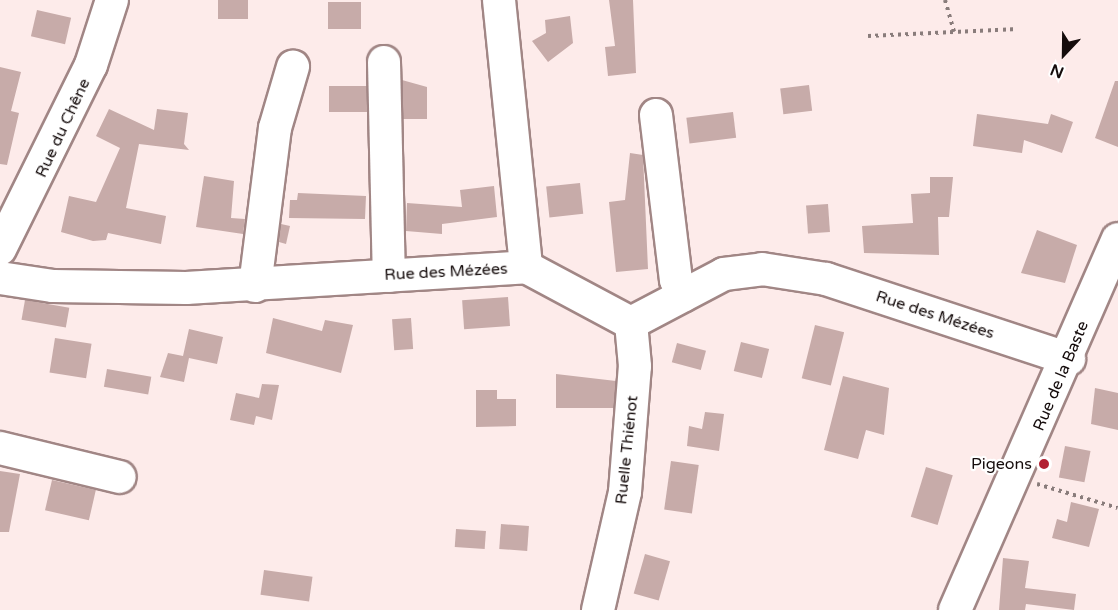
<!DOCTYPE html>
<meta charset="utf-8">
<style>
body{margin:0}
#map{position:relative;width:1118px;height:610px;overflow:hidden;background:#fdebea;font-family:"Varela Round",sans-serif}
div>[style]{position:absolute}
.building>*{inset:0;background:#c7aba9;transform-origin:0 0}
.path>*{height:4px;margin-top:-2px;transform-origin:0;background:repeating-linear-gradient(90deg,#897c7b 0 3px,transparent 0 7.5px)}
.roads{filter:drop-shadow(2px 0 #a18685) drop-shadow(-2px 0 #a18685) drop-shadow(0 2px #a18685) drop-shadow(0 -2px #a18685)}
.minor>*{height:32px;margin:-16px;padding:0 16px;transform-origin:16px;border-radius:16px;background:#fff}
.dots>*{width:16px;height:16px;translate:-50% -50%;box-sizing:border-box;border:3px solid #fff;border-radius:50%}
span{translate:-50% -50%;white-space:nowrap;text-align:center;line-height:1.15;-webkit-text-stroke:4.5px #fff;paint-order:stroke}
.street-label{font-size:16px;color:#150c0c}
.poi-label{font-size:16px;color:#150c0c}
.right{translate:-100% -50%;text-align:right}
.north{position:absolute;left:1034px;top:24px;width:60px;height:60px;-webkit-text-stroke:4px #fff;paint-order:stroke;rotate:202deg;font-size:16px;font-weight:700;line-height:24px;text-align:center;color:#150c0c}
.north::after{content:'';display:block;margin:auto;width:21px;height:27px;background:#150c0c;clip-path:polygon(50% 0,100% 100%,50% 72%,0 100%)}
</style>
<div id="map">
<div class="building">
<div style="left:218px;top:0;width:30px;height:19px"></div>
<div style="clip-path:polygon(609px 0,633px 0,636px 73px,608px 76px,605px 47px,615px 46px)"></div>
<div style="left:328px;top:2px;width:33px;height:27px"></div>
<div style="left:37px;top:10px;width:35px;height:27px;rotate:13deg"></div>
<div style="clip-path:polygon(570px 16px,573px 43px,548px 62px,532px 41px,546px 33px,545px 20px)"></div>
<div style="clip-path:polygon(0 67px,21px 72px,11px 111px,19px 113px,7px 165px,0 164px)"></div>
<div style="clip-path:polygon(402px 80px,427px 87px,427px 119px,403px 119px)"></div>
<div style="clip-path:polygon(1115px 81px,1118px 81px,1118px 147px,1095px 138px)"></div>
<div style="left:809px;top:85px;width:26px;height:29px;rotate:83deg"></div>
<div style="left:367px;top:86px;width:26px;height:38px;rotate:90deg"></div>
<div style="clip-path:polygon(109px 109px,154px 130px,157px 109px,188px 113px,184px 144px,189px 150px,139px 144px,126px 208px,166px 216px,161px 244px,108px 233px,106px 240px,93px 241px,61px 232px,69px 196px,96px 202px,120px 148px,96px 136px)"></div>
<div style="left:733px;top:112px;width:26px;height:47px;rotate:83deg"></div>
<div style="clip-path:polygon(977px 114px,1048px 124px,1051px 114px,1073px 122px,1062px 153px,1024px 140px,1022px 153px,973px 146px)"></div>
<div style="clip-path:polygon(630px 153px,643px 155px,648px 269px,616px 272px,609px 202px,625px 200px)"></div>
<div style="clip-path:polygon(204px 176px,234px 181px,231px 218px,245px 219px,243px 234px,196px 227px)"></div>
<div style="clip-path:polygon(930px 177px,953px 177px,949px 217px,938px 217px,939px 255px,864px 253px,862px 226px,913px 223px,911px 194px,930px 193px)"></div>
<div style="left:580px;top:183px;width:31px;height:34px;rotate:84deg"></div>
<div style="clip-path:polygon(494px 186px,497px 217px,442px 224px,442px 234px,406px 231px,407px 203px,462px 207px,460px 190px)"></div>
<div style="clip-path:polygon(298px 193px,366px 196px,365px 219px,289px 218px,290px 200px,297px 200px)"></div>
<div style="left:828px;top:204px;width:28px;height:22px;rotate:86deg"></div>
<div style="clip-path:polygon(281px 224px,290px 226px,286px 244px,279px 242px)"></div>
<div style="clip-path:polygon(1037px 230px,1077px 245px,1065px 283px,1021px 273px)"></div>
<div style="left:508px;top:297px;width:29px;height:46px;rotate:86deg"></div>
<div style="left:25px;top:300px;width:45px;height:20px;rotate:10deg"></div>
<div style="clip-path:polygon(273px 318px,322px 331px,325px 320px,353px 325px,341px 373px,266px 353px)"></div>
<div style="left:411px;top:318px;width:31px;height:19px;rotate:86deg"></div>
<div style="left:815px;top:325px;width:30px;height:55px;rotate:14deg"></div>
<div style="clip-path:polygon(189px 329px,223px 337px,217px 364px,189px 358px,184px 382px,160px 377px,168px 353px,183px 356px)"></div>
<div style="left:55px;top:338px;width:37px;height:35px;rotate:9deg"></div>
<div style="left:741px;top:342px;width:29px;height:30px;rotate:14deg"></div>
<div style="left:677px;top:343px;width:30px;height:20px;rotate:15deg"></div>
<div style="left:107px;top:369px;width:45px;height:18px;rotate:10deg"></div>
<div style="clip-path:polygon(556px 374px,616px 381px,614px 408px,556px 408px)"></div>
<div style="clip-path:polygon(843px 376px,889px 388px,884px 435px,866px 430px,858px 459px,824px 450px)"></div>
<div style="clip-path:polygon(262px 384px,279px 385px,272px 420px,256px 416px,254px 425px,230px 420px,236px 393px,259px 398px)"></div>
<div style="clip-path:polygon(1095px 388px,1118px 393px,1118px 430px,1091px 424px)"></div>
<div style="clip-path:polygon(476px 390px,497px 390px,497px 399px,516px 399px,516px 426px,476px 427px)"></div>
<div style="clip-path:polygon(705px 412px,724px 414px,719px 451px,687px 446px,689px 426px,702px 429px)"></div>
<div style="left:1065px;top:446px;width:26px;height:32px;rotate:11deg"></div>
<div style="left:671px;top:461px;width:28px;height:49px;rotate:8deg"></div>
<div style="left:926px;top:467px;width:28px;height:52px;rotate:17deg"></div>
<div style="clip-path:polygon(0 471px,20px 474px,9px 532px,0 532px)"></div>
<div style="left:52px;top:480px;width:45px;height:31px;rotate:13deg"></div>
<div style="clip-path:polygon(1071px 502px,1099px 509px,1089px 547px,1052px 538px,1057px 519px,1067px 522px)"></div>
<div style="left:501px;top:524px;width:28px;height:25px;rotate:4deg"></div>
<div style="left:456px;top:529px;width:30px;height:18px;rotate:4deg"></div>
<div style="left:645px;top:554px;width:26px;height:41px;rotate:16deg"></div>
<div style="clip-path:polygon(1003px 558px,1029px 561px,1025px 588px,1076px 594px,1074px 610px,1026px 604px,1025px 610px,999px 610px)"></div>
<div style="left:264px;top:570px;width:49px;height:25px;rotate:8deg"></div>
</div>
<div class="path">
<div style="left:945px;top:0;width:33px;rotate:74deg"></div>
<div style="left:868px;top:36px;width:150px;rotate:-2.7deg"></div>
<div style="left:1037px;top:484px;width:84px;rotate:16.5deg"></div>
</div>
<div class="roads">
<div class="minor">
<div style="left:499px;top:0;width:268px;rotate:84.2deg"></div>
<div style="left:384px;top:62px;width:214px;rotate:88.7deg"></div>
<div style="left:656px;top:115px;width:166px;rotate:83.1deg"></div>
<div style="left:676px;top:280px;width:17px;rotate:66deg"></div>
<div style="left:0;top:249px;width:205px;rotate:-63.7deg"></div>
<div style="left:91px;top:65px;width:68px;rotate:-72.1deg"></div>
<div style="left:0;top:278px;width:54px;rotate:8.6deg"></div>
<div style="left:53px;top:286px;width:133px;rotate:0.9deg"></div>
<div style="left:186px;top:288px;width:341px;rotate:-3.5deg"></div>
<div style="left:526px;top:267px;width:119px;rotate:28.1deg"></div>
<div style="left:631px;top:323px;width:105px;rotate:-27.8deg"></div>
<div style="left:724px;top:274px;width:38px;rotate:-7deg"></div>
<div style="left:762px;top:269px;width:65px;rotate:8.9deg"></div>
<div style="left:826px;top:279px;width:256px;rotate:18.2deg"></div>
<div style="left:255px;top:286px;width:159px;rotate:-82.8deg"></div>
<div style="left:275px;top:128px;width:64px;rotate:-73.6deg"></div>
<div style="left:0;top:448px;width:123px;rotate:13.6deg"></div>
<div style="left:598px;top:610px;width:121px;rotate:-77.1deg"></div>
<div style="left:625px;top:492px;width:126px;rotate:-85.5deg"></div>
<div style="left:635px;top:366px;width:43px;rotate:-95.3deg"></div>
<div style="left:955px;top:610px;width:405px;rotate:-66.3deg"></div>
</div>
</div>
<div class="dots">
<div style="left:1044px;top:464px;background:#b22032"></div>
</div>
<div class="street-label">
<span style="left:63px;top:128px;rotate:-65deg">Rue du Chêne</span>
<span style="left:446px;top:272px;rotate:-3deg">Rue des Mézées</span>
<span style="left:935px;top:315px;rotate:18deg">Rue des Mézées</span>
<span style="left:1061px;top:376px;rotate:-67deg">Rue de la Baste</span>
<span style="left:627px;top:450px;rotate:-84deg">Ruelle Thiénot</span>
</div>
<div class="poi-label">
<span class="right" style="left:1032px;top:464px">Pigeons</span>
</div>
<div class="north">N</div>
</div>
